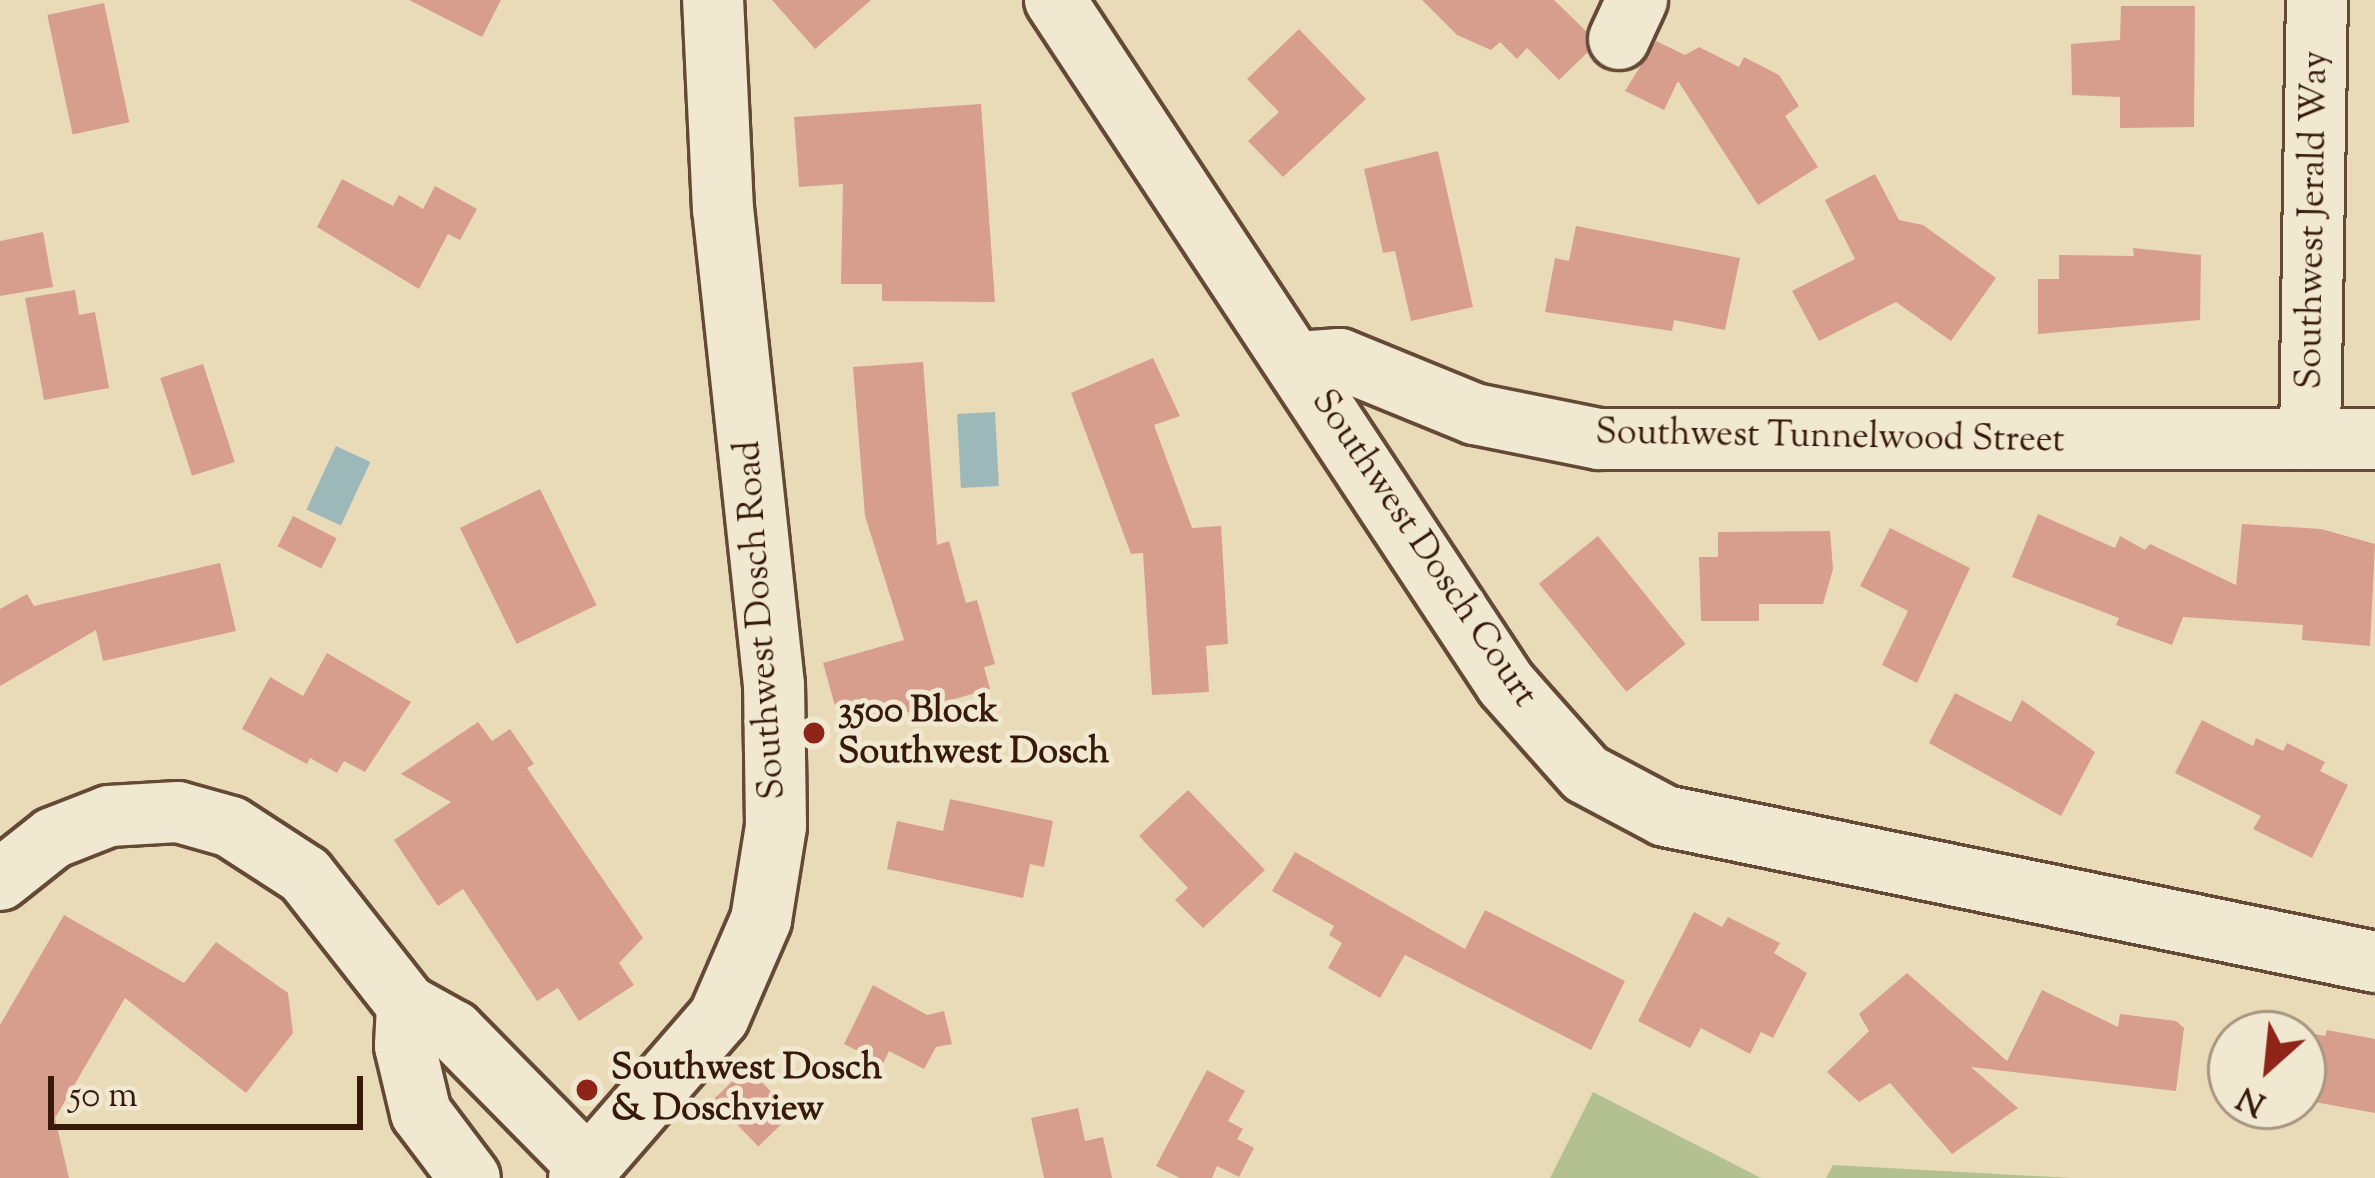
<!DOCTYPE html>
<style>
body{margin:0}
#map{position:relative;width:2375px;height:1178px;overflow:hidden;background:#eadbb8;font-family:"Sorts Mill Goudy",serif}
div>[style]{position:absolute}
.green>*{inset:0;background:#b3c192}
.water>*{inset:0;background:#9cb8b9;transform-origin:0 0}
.building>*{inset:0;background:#d79e8d;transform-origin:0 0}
.roads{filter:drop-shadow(3px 0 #644a36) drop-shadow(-3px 0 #644a36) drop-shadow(0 3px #644a36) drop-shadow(0 -3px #644a36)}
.minor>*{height:60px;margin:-30px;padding:0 30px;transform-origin:30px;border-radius:30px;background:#f1e8d1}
.dots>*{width:33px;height:33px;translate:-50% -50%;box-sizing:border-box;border:6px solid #f1e8d1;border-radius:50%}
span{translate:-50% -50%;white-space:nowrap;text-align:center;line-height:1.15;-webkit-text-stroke:10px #f1e8d1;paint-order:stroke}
.street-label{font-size:36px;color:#371a0a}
.poi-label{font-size:36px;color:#371a0a;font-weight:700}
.left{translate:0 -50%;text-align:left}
.north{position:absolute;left:2207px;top:1010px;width:120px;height:120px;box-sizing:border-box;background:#f1e8d1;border:3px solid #a79681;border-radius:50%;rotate:207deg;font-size:33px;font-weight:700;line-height:48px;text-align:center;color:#371a0a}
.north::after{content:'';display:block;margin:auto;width:42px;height:54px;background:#8f2418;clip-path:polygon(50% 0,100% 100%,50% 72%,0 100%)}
.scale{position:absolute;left:48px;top:1076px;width:315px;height:54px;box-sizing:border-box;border:6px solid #371a0a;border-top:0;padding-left:15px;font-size:36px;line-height:42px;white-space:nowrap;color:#371a0a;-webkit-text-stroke:9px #f1e8d1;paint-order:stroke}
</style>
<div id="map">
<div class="green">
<div style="clip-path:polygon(1593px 1092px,1761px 1178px,1550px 1178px)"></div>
<div style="clip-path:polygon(1833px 1165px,2072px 1178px,1826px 1178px)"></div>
</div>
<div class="water">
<div style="left:995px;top:412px;width:74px;height:38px;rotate:87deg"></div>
<div style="left:336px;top:446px;width:38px;height:70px;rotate:25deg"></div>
</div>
<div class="building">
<div style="clip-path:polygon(409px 0,501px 0,482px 37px)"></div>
<div style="clip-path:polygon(772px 0,871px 0,815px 49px)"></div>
<div style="clip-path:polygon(1422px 0,1554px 0,1586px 31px,1588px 52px,1559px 80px,1527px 48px,1517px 59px,1500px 42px,1491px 50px,1457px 35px)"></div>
<div style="left:104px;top:3px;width:122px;height:58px;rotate:78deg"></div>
<div style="clip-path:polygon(2121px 6px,2195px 6px,2194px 127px,2120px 128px,2120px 97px,2072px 95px,2071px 44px,2120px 40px)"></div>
<div style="clip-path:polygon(1299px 29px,1366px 99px,1283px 177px,1248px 141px,1279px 112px,1247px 79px)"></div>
<div style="clip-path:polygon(1656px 41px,1685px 55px,1699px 47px,1739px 67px,1744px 57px,1779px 75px,1799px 106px,1785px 116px,1818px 167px,1758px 205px,1678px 81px,1664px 110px,1625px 91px)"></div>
<div style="clip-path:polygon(981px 104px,995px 302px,882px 301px,882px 284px,841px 284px,843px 184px,799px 187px,794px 117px)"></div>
<div style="clip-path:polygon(1438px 151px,1473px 307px,1411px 321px,1395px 251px,1383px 253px,1364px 169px)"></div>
<div style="clip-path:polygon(1875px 174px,1899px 220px,1923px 225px,1996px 278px,1951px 341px,1896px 302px,1819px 341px,1792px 291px,1855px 259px,1825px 200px)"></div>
<div style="clip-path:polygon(342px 179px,393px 206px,399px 195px,423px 209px,435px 186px,477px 209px,460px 240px,448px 234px,419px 289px,317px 227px)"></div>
<div style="clip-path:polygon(1576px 226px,1740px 258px,1725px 330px,1674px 320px,1672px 331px,1545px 312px,1555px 258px,1569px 261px)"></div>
<div style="clip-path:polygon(43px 232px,53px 287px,0 296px,0 241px)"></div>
<div style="clip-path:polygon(2133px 248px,2201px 255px,2200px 320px,2038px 334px,2038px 279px,2059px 279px,2059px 255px,2134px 256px)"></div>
<div style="clip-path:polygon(75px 290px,79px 315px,95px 312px,109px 388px,44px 400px,25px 298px)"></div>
<div style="clip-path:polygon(1153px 358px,1180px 416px,1154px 425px,1192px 528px,1221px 526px,1228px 644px,1206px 646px,1209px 692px,1152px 695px,1143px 553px,1131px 554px,1071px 393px)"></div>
<div style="clip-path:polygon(923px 362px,937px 545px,949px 541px,966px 603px,977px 600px,995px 664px,984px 667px,990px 689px,842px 731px,823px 663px,904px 640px,865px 516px,853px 367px)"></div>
<div style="left:203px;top:364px;width:103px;height:45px;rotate:72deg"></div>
<div style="left:540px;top:489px;width:129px;height:89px;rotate:64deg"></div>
<div style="clip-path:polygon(2038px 514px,2115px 548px,2120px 536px,2145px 550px,2150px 544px,2236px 585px,2242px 524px,2321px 529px,2375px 544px,2370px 646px,2302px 640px,2303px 625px,2183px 617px,2172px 645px,2116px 625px,2119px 618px,2012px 577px)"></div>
<div style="left:293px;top:516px;width:49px;height:34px;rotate:27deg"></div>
<div style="clip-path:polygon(1890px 528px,1970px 568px,1917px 683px,1882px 665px,1908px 611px,1860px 586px)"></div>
<div style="clip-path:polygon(1830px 531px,1833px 569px,1823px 604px,1759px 604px,1759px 621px,1701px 621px,1699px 557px,1718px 557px,1718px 532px)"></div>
<div style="left:1598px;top:536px;width:139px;height:76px;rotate:51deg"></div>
<div style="clip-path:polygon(220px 563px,236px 631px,103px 661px,96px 630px,0 686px,0 609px,27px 594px,34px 606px)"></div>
<div style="clip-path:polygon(327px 653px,411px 702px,365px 772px,344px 761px,337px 773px,310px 758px,307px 764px,242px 729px,270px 677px,303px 696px)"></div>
<div style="clip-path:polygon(1955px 693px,2011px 722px,2022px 700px,2095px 752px,2061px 816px,1929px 743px)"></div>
<div style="clip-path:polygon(2202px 720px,2253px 746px,2256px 738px,2283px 751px,2287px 743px,2325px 762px,2320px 771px,2348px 785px,2312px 858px,2253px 829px,2261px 816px,2175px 773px)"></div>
<div style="clip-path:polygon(478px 722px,492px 741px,510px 729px,534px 764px,527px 768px,643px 938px,619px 963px,634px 985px,579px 1021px,558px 988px,537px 1001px,463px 889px,438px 906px,394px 840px,451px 802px,401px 774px)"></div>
<div style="clip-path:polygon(1188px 790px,1265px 870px,1203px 928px,1175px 900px,1188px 888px,1139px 836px)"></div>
<div style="clip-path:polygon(950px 799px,1053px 821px,1044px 867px,1030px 864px,1023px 898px,887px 869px,897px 821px,943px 831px)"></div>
<div style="clip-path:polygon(1295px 852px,1465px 949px,1485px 910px,1625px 981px,1591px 1050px,1405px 955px,1380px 998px,1328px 968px,1342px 943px,1329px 935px,1334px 926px,1272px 891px)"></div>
<div style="clip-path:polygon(1694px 912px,1722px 927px,1728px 917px,1780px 943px,1774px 953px,1807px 973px,1773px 1038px,1761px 1032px,1750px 1054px,1701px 1028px,1690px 1048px,1638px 1021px)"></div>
<div style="clip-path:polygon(64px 915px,184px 983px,216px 942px,288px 993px,293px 1033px,246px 1093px,125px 998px,55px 1118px,69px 1178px,0 1178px,0 1025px)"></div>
<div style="clip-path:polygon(1907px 973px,2007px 1061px,2042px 990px,2118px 1027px,2120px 1014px,2176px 1021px,2184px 1028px,2176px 1091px,1971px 1067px,2018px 1108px,1952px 1154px,1890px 1083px,1859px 1102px,1827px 1072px,1869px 1031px,1859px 1014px)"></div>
<div style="clip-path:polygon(873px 985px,927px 1015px,944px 1011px,952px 1044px,936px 1047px,924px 1069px,889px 1051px,883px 1064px,844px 1044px)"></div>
<div style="clip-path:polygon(2327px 1030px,2375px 1039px,2375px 1113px,2303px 1100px,2303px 1032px,2325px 1036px)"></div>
<div style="left:747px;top:1067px;width:65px;height:47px;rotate:46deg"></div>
<div style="clip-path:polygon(1207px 1070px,1245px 1091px,1228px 1121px,1243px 1129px,1237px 1139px,1254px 1148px,1239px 1177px,1217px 1166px,1212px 1178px,1180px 1178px,1156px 1166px)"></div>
<div style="clip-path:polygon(1078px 1108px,1085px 1141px,1103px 1137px,1112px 1178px,1044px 1178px,1031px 1118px)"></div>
</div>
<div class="roads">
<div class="minor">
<div style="left:1055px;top:0;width:819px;rotate:56.6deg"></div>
<div style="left:1506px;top:684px;width:120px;rotate:48.4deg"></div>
<div style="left:1586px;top:774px;width:89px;rotate:28deg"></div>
<div style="left:1665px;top:816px;width:725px;rotate:11.62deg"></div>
<div style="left:1619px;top:39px;width:43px;rotate:-65.2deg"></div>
<div style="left:1298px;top:362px;width:42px;rotate:-4.1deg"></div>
<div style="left:1340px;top:359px;width:146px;rotate:22.2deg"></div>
<div style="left:1475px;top:414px;width:126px;rotate:11.4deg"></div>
<div style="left:1599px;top:439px;width:776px"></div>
<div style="left:2310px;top:439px;width:439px;rotate:-89.1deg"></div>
<div style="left:0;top:880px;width:68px;rotate:-38.4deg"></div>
<div style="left:53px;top:838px;width:60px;rotate:-21.4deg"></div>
<div style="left:109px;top:816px;width:69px;rotate:-3.3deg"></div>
<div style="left:178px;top:812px;width:55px;rotate:15.8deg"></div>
<div style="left:231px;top:827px;width:88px;rotate:33deg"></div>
<div style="left:305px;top:875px;width:165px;rotate:51.9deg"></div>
<div style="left:407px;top:1005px;width:54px;rotate:29deg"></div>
<div style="left:454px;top:1031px;width:192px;rotate:45.4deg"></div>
<div style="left:407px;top:1005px;width:41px;rotate:92.8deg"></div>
<div style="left:405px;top:1046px;width:69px;rotate:76.6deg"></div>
<div style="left:421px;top:1113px;width:81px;rotate:53deg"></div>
<div style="left:579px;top:1178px;width:213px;rotate:-49deg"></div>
<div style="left:719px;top:1017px;width:106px;rotate:-66.6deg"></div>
<div style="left:761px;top:920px;width:95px;rotate:-80.9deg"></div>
<div style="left:776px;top:826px;width:141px;rotate:-90.8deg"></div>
<div style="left:774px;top:685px;width:478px;rotate:-96.1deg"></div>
<div style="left:723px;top:210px;width:210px;rotate:-92.7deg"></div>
</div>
</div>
<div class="dots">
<div style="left:814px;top:733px;background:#8f2418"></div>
<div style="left:587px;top:1090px;background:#8f2418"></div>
</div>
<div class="street-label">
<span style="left:2314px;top:220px;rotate:-89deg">Southwest Jerald Way</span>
<span style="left:1830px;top:438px;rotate:1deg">Southwest Tunnelwood Street</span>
<span style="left:1423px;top:549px;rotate:56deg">Southwest Dosch Court</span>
<span style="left:762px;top:620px;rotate:-94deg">Southwest Dosch Road</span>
</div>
<div class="poi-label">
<span class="left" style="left:838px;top:733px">3500 Block<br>Southwest Dosch</span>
<span class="left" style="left:611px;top:1090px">Southwest Dosch<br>&amp; Doschview</span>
</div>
<div class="north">N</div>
<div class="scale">50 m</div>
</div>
